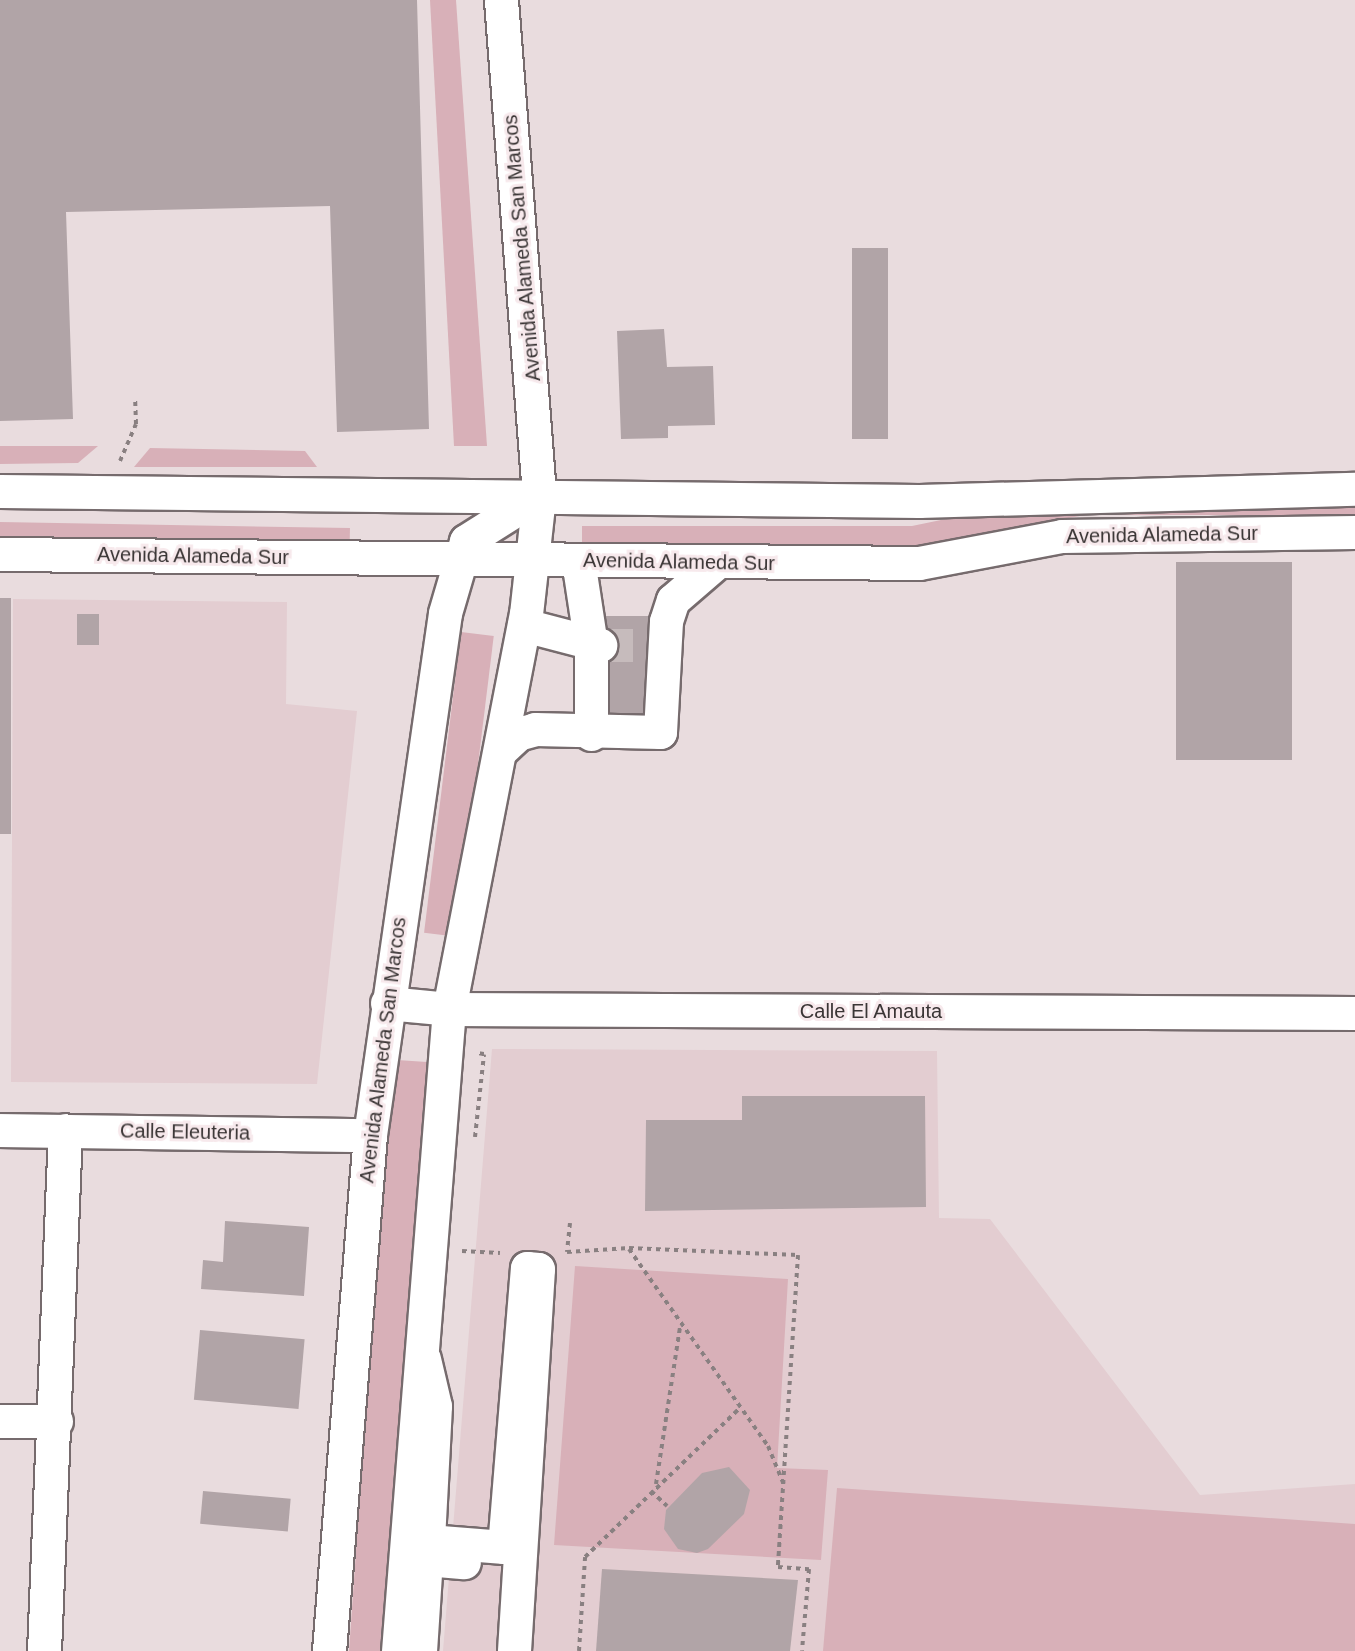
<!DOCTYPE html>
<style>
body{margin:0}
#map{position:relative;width:1355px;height:1651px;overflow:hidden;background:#e9dcde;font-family:Helvetica,sans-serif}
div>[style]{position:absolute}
.built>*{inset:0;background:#e3cdd1}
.green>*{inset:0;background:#d8b0b8;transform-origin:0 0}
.building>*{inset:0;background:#b1a4a7;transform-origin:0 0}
.minor-tunnel>*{height:33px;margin-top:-16.5px;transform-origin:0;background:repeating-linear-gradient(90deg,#c6bbbc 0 33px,transparent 0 49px)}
.path>*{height:4px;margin-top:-2px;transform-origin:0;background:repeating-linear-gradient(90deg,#898081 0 4.5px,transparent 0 9px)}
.roads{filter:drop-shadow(2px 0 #766b6d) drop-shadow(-2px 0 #766b6d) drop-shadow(0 2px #766b6d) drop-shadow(0 -2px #766b6d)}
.minor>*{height:33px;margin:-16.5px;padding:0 16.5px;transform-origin:16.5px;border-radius:16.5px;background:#fff}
.major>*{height:33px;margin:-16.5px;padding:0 16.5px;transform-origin:16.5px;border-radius:16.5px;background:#fff}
span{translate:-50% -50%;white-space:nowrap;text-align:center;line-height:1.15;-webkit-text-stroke:6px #f7e9ec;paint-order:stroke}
.street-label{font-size:20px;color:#3a3535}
</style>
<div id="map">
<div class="built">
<div style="clip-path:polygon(13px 599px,287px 602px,286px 704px,357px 711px,317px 1084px,11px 1082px)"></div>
<div style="clip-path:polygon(492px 1049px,937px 1051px,939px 1218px,990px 1219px,1200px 1495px,1355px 1484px,1355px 1651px,443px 1651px)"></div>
</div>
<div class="green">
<div style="clip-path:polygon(430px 0,456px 0,487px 446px,454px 446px)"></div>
<div style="clip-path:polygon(0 446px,98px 446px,78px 463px,0 464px)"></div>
<div style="clip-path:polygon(150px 448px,305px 451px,317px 467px,134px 467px)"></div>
<div style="clip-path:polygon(1052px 497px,1355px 498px,1355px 515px,1085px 515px,916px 546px,582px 543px,582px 526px,912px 526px)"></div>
<div style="left:0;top:522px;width:350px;height:16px;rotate:1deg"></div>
<div style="left:461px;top:632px;width:33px;height:303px;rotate:7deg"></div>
<div style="clip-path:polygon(397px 1060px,427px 1062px,380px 1651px,349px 1651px,385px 1138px)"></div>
<div style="clip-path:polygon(575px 1266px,788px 1279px,777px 1468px,828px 1470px,821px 1560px,554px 1545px)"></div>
<div style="clip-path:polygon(837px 1488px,1355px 1524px,1355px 1651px,823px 1651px)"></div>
</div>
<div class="building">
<div style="clip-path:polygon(0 0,417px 0,429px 429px,337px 432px,330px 206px,66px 212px,73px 419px,0 421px)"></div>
<div style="left:852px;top:248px;width:36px;height:191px"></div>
<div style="clip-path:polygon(664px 329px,667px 367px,713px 366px,715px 425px,668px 426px,668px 438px,621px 439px,617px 331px)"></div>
<div style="left:1176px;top:562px;width:116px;height:198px"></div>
<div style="left:0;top:598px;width:11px;height:236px"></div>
<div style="left:77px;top:614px;width:22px;height:31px"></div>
<div style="left:600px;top:616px;width:49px;height:109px"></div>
<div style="clip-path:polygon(742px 1096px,925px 1096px,926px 1207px,645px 1211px,646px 1120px,742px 1120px)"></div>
<div style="clip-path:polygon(225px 1221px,309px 1227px,304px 1296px,201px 1289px,203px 1260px,223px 1262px)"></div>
<div style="left:200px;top:1330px;width:105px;height:70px;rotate:5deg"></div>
<div style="clip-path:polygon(729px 1467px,750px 1490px,744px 1514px,708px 1549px,697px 1553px,678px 1549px,664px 1529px,666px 1510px,702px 1473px)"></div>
<div style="left:203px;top:1491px;width:88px;height:33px;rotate:5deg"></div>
<div style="clip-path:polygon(602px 1569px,798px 1580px,790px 1651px,596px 1651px)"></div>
</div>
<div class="minor-tunnel">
<div style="left:600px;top:645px;width:49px"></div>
</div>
<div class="path">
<div style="left:120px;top:461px;width:40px;rotate:-66.6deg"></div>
<div style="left:136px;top:424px;width:26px;rotate:-92deg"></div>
<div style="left:475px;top:1137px;width:83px;rotate:-83.8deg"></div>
<div style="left:484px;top:1054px;width:7px;rotate:-172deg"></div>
<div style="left:570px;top:1223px;width:29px;rotate:96deg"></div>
<div style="left:567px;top:1252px;width:62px;rotate:-3.7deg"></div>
<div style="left:629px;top:1248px;width:169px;rotate:2.4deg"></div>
<div style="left:798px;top:1255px;width:313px;rotate:93.7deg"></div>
<div style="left:778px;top:1567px;width:31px;rotate:4deg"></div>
<div style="left:809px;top:1569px;width:82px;rotate:94.9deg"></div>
<div style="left:629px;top:1249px;width:241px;rotate:54.8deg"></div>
<div style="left:768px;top:1446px;width:42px;rotate:67.7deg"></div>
<div style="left:462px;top:1251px;width:38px;rotate:3deg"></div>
<div style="left:656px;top:1484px;width:158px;rotate:-81.3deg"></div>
<div style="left:651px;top:1491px;width:22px;rotate:43deg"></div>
<div style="left:579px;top:1651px;width:94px;rotate:-86.3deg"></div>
<div style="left:585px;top:1557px;width:216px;rotate:-43.9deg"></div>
</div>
<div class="roads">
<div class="minor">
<div style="left:501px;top:0;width:497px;rotate:85.6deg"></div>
<div style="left:578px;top:560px;width:86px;rotate:81.3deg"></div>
<div style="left:591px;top:645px;width:89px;rotate:90deg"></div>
<div style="left:524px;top:625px;width:79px;rotate:14.7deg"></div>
<div style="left:500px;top:751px;width:25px;rotate:-43deg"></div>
<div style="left:518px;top:734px;width:18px;rotate:-16deg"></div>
<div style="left:535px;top:729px;width:125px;rotate:1.4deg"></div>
<div style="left:660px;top:732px;width:111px;rotate:-86.9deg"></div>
<div style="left:666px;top:621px;width:22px;rotate:-72deg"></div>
<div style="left:673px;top:600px;width:57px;rotate:-40.7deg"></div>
<div style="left:387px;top:1003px;width:62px;rotate:5.5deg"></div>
<div style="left:449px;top:1009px;width:906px;rotate:0.25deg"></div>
<div style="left:0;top:1130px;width:370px;rotate:0.8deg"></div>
<div style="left:424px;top:1359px;width:48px;rotate:76.8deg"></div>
<div style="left:435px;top:1406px;width:135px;rotate:93deg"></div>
<div style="left:428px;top:1541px;width:76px;rotate:4.5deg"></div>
<div style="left:504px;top:1547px;width:280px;rotate:-85.3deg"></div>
<div style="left:527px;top:1268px;width:11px;rotate:5deg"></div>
<div style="left:538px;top:1269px;width:383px;rotate:93.6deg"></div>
<div style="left:0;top:1421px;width:56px"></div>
<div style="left:44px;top:1651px;width:521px;rotate:-87.69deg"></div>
<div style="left:420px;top:1651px;width:92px;rotate:-86.3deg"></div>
<div style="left:426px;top:1559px;width:38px;rotate:5deg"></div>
</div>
<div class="major">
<div style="left:0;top:491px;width:919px;rotate:0.62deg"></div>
<div style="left:919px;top:501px;width:436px;rotate:-1.6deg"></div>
<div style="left:0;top:554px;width:919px;rotate:0.56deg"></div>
<div style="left:919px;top:563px;width:146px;rotate:-10.7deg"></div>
<div style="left:1062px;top:536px;width:293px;rotate:-0.8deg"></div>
<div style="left:329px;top:1651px;width:518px;rotate:-85.46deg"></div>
<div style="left:370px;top:1135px;width:527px;rotate:-81.82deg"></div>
<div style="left:445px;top:613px;width:75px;rotate:-73.7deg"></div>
<div style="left:466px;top:541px;width:80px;rotate:-32.3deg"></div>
<div style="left:398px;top:1651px;width:644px;rotate:-85.46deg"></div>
<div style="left:449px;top:1009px;width:402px;rotate:-79deg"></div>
<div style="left:526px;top:614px;width:119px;rotate:-83.7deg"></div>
</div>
</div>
<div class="street-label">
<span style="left:522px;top:248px;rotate:-95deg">Avenida Alameda San Marcos</span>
<span style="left:1162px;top:535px;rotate:-1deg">Avenida Alameda Sur</span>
<span style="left:193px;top:556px;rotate:1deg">Avenida Alameda Sur</span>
<span style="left:679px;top:562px;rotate:1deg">Avenida Alameda Sur</span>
<span style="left:871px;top:1011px">Calle El Amauta</span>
<span style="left:383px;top:1050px;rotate:-83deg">Avenida Alameda San Marcos</span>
<span style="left:185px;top:1132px;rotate:1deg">Calle Eleuteria</span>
</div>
</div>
